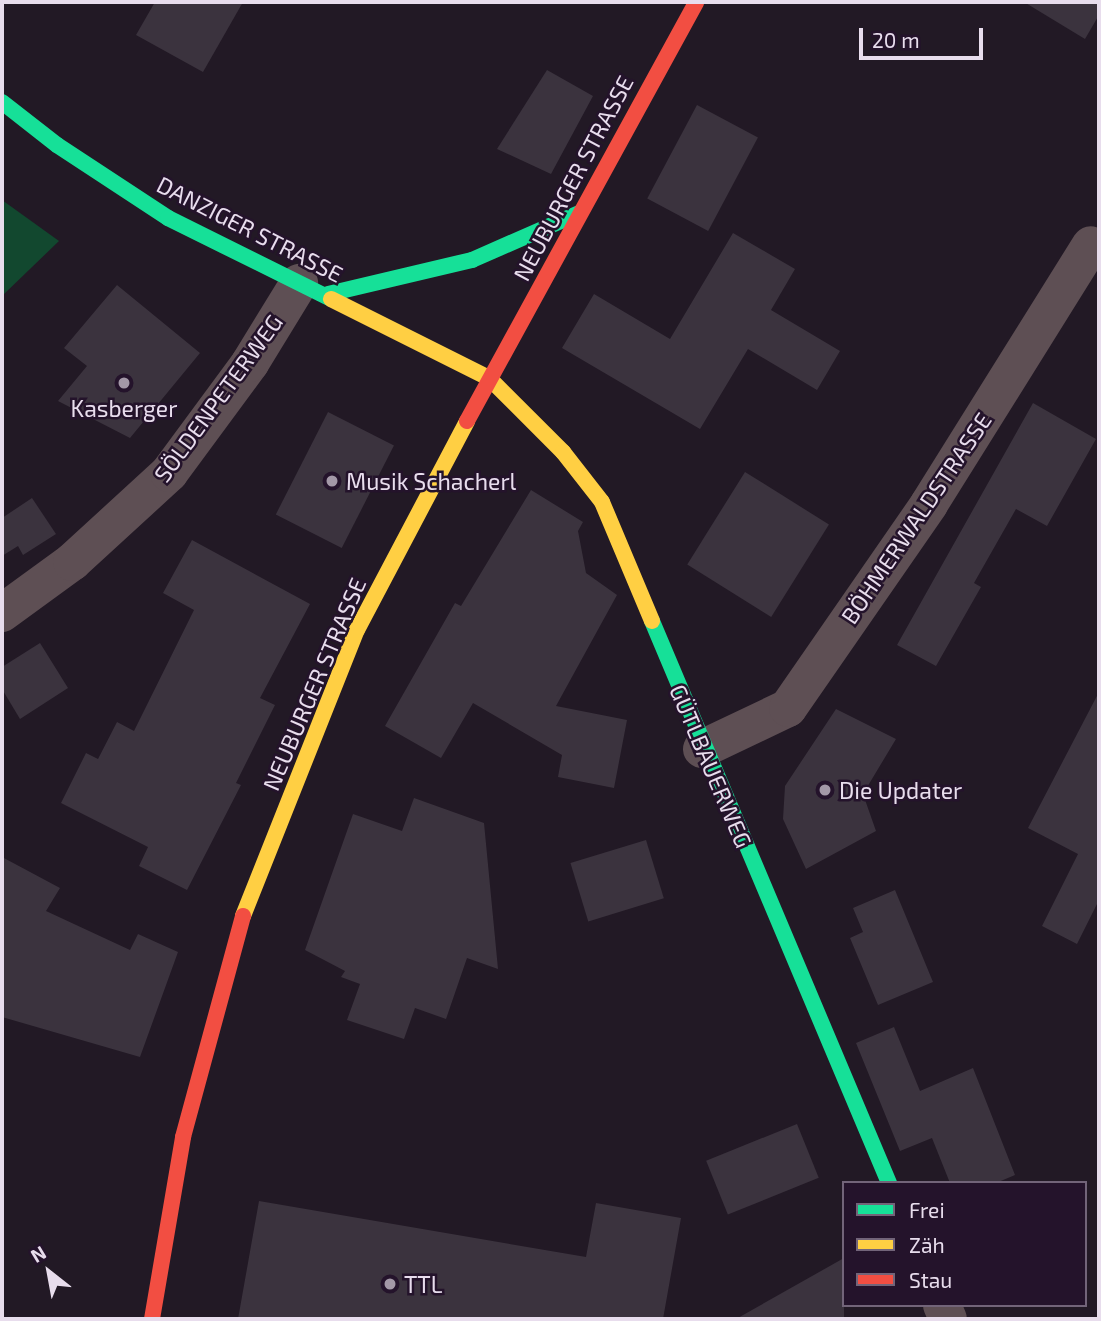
<!DOCTYPE html>
<meta charset="utf-8">
<style>
body{margin:0}
#map{position:relative;width:1101px;height:1321px;overflow:hidden;background:#221925;font-family:"Exo 2",sans-serif}
div>[style]{position:absolute}
.green>*{inset:0;background:#12482f}
.building>*{inset:0;background:#3b333e;transform-origin:0 0}
.street>*{height:38px;margin:-19px;padding:0 19px;transform-origin:19px;border-radius:19px;background:#5e4f54}
.fast>*{height:16px;margin:-8px;padding:0 8px;transform-origin:8px;border-radius:8px;background:#16e098}
.slow>*{height:16px;margin:-8px;padding:0 8px;transform-origin:8px;border-radius:8px;background:#ffcf43}
.jam>*{height:16px;margin:-8px;padding:0 8px;transform-origin:8px;border-radius:8px;background:#f24e42}
.dots>*{width:19px;height:19px;translate:-50% -50%;box-sizing:border-box;border:4px solid #24132b;border-radius:50%}
span{translate:-50% -50%;white-space:nowrap;text-align:center;line-height:1.15;-webkit-text-stroke:5px #24132b;paint-order:stroke}
.street-label{font-size:23px;color:#e8dded}
.poi-label{font-size:23px;color:#e8dded}
.left{translate:0 -50%;text-align:left}
.frame{position:absolute;inset:0;border:4px solid #e8dded;pointer-events:none}
.legend{position:absolute;left:842px;top:1181px;width:245px;height:126px;box-sizing:border-box;background:#24132b;border:2px solid #726479;margin:0;padding:9px 12px;list-style:none;font-size:21px;color:#e8dded}
.legend li{display:flex;align-items:center;gap:14px;height:35px}
.legend b{width:35px;border:2px solid #726479}
.north{position:absolute;left:14px;top:1237px;width:70px;height:70px;-webkit-text-stroke:5px #24132b;paint-order:stroke;rotate:329deg;font-size:19px;font-weight:700;line-height:28px;text-align:center;color:#e8dded}
.north::after{content:'';display:block;margin:auto;width:24px;height:32px;background:#e8dded;clip-path:polygon(50% 0,100% 100%,50% 72%,0 100%)}
.scale{position:absolute;left:859px;top:28px;width:124px;height:32px;box-sizing:border-box;border:4px solid #e8dded;border-top:0;padding-left:9px;font-size:21px;line-height:24px;white-space:nowrap;color:#e8dded;-webkit-text-stroke:5px #24132b;paint-order:stroke}
</style>
<div id="map">
<div class="green">
<div style="clip-path:polygon(2px 200px,59px 241px,2px 296px)"></div>
</div>
<div class="building">
<div style="clip-path:polygon(155px 2px,243px 2px,203px 72px,136px 35px)"></div>
<div style="clip-path:polygon(1024px 2px,1099px 2px,1099px 15px,1085px 39px)"></div>
<div style="clip-path:polygon(547px 70px,593px 96px,551px 174px,497px 149px)"></div>
<div style="left:697px;top:105px;width:69px;height:106px;rotate:28deg"></div>
<div style="clip-path:polygon(733px 233px,795px 269px,771px 310px,840px 351px,817px 390px,748px 349px,700px 429px,562px 348px,594px 294px,670px 339px)"></div>
<div style="clip-path:polygon(117px 285px,200px 353px,130px 438px,58px 401px,87px 366px,64px 348px)"></div>
<div style="clip-path:polygon(1033px 403px,1096px 439px,1047px 526px,1016px 509px,974px 583px,981px 587px,936px 666px,897px 645px)"></div>
<div style="left:328px;top:412px;width:74px;height:115px;rotate:27deg"></div>
<div style="left:745px;top:472px;width:99px;height:109px;rotate:32deg"></div>
<div style="clip-path:polygon(531px 490px,583px 522px,578px 531px,586px 573px,617px 595px,556px 706px,627px 720px,614px 788px,558px 777px,562px 755px,473px 703px,441px 758px,385px 726px,455px 603px,461px 606px)"></div>
<div style="clip-path:polygon(32px 498px,56px 534px,23px 555px,18px 546px,2px 556px,2px 518px)"></div>
<div style="clip-path:polygon(192px 540px,310px 604px,260px 698px,275px 705px,236px 783px,241px 785px,187px 890px,139px 866px,148px 847px,61px 803px,86px 753px,98px 759px,117px 722px,134px 731px,194px 610px,163px 593px)"></div>
<div style="clip-path:polygon(40px 643px,68px 688px,20px 719px,2px 689px,2px 667px)"></div>
<div style="clip-path:polygon(1099px 692px,1099px 900px,1077px 944px,1042px 926px,1078px 854px,1028px 828px)"></div>
<div style="clip-path:polygon(836px 709px,896px 739px,863px 794px,876px 831px,806px 869px,783px 819px,785px 786px)"></div>
<div style="clip-path:polygon(414px 798px,484px 823px,498px 969px,467px 958px,446px 1019px,415px 1008px,404px 1039px,347px 1020px,360px 984px,341px 977px,345px 971px,305px 950px,353px 814px,402px 831px)"></div>
<div style="left:646px;top:840px;width:61px;height:79px;rotate:73deg"></div>
<div style="clip-path:polygon(2px 857px,60px 888px,46px 911px,130px 950px,138px 934px,178px 952px,140px 1057px,2px 1017px)"></div>
<div style="clip-path:polygon(895px 890px,933px 982px,878px 1005px,850px 938px,863px 932px,853px 908px)"></div>
<div style="clip-path:polygon(894px 1027px,920px 1091px,973px 1068px,1015px 1175px,996px 1183px,950px 1183px,932px 1138px,900px 1151px,856px 1043px)"></div>
<div style="left:797px;top:1124px;width:58px;height:98px;rotate:68deg"></div>
<div style="clip-path:polygon(259px 1201px,586px 1257px,596px 1203px,681px 1218px,663px 1319px,238px 1319px)"></div>
<div style="clip-path:polygon(844px 1258px,844px 1319px,736px 1319px)"></div>
</div>
<div class="street">
<div style="left:2px;top:613px;width:87px;rotate:-36.1deg"></div>
<div style="left:72px;top:562px;width:132px;rotate:-42.5deg"></div>
<div style="left:169px;top:473px;width:137px;rotate:-53.6deg"></div>
<div style="left:250px;top:363px;width:94px;rotate:-58.5deg"></div>
<div style="left:702px;top:749px;width:95px;rotate:-25.5deg"></div>
<div style="left:788px;top:708px;width:248px;rotate:-55.3deg"></div>
<div style="left:929px;top:504px;width:305px;rotate:-58deg"></div>
<div style="left:942px;top:1305px;width:15px;rotate:67deg"></div>
</div>
<div class="fast">
<div style="left:2px;top:102px;width:70px;rotate:38deg"></div>
<div style="left:57px;top:145px;width:133px;rotate:33.3deg"></div>
<div style="left:168px;top:218px;width:182px;rotate:26.4deg"></div>
<div style="left:328px;top:294px;width:148px;rotate:-13.3deg"></div>
<div style="left:472px;top:260px;width:117px;rotate:-23.7deg"></div>
<div style="left:652px;top:621px;width:610px;rotate:67.13deg"></div>
</div>
<div class="slow">
<div style="left:331px;top:299px;width:177px;rotate:26.6deg"></div>
<div style="left:489px;top:378px;width:105px;rotate:45deg"></div>
<div style="left:563px;top:452px;width:63px;rotate:52deg"></div>
<div style="left:602px;top:502px;width:129px;rotate:67.2deg"></div>
<div style="left:243px;top:916px;width:308px;rotate:-68.3deg"></div>
<div style="left:357px;top:630px;width:236px;rotate:-62.2deg"></div>
</div>
<div class="jam">
<div style="left:467px;top:421px;width:477px;rotate:-61.3deg"></div>
<div style="left:152px;top:1319px;width:185px;rotate:-80.3deg"></div>
<div style="left:183px;top:1137px;width:229px;rotate:-74.8deg"></div>
</div>
<div class="dots">
<div style="left:124px;top:383px;background:#a398a7"></div>
<div style="left:332px;top:481px;background:#a398a7"></div>
<div style="left:825px;top:790px;background:#a398a7"></div>
<div style="left:390px;top:1284px;background:#a398a7"></div>
</div>
<div class="street-label">
<span style="left:573px;top:178px;rotate:-62deg">NEUBURGER STRASSE</span>
<span style="left:250px;top:229px;rotate:27deg">DANZIGER STRASSE</span>
<span style="left:218px;top:398px;rotate:-54deg">SÖLDENPETERWEG</span>
<span style="left:916px;top:518px;rotate:-56deg">BÖHMERWALDSTRASSE</span>
<span style="left:314px;top:684px;rotate:-67deg">NEUBURGER STRASSE</span>
<span style="left:711px;top:766px;rotate:67deg">GÜTLBAUERWEG</span>
</div>
<div class="poi-label">
<span style="left:124px;top:408px">Kasberger</span>
<span class="left" style="left:346px;top:481px">Musik Schacherl</span>
<span class="left" style="left:839px;top:790px">Die Updater</span>
<span class="left" style="left:404px;top:1284px">TTL</span>
</div>
<div class="frame"></div>
<ul class="legend">
<li><b style="height:9px;background:#16e098"></b>Frei</li>
<li><b style="height:9px;background:#ffcf43"></b>Zäh</li>
<li><b style="height:9px;background:#f24e42"></b>Stau</li>
</ul>
<div class="north">N</div>
<div class="scale">20 m</div>
</div>
